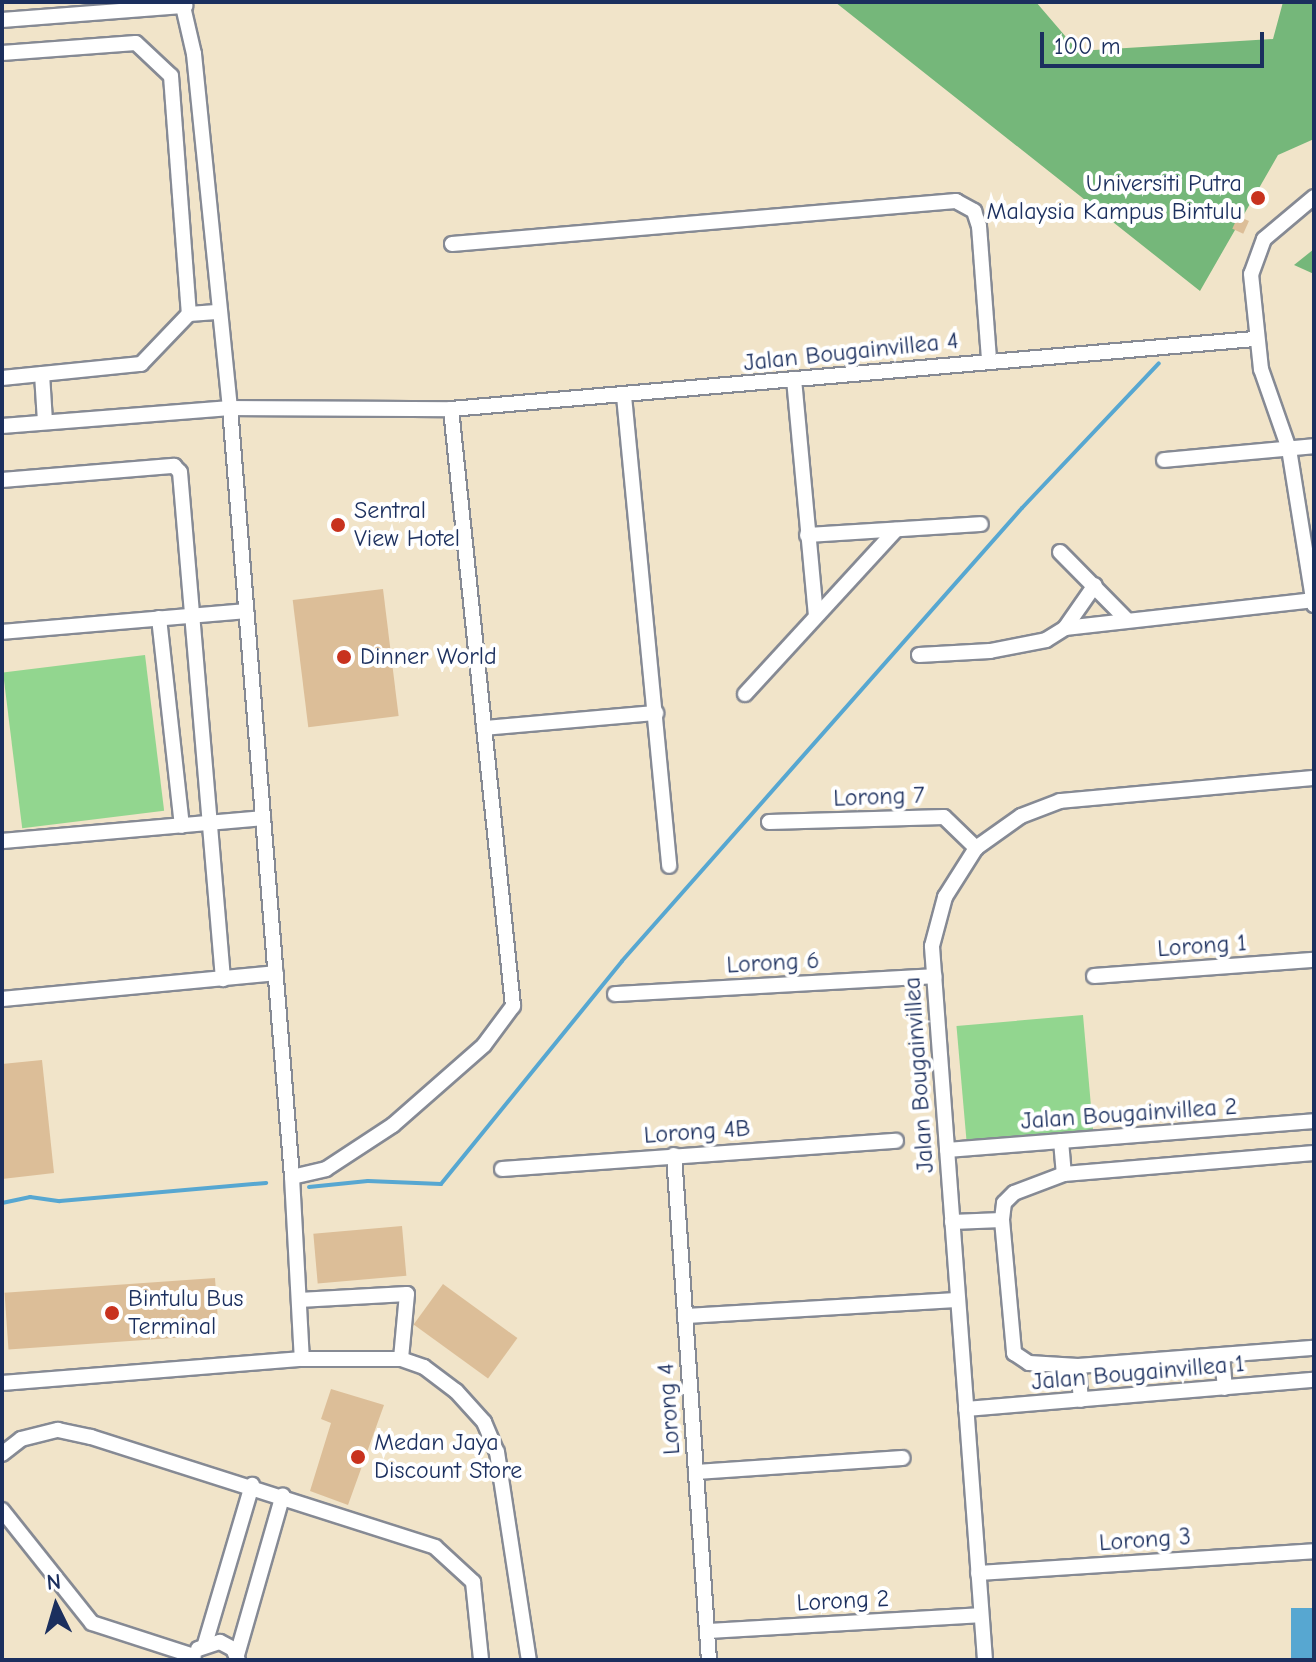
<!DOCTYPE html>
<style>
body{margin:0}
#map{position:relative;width:1316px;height:1662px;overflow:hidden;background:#f1e4c9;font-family:"Comic Neue",sans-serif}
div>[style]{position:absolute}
.green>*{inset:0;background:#92d68f;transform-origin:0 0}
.forest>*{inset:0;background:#75b77a}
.water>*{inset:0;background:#57a7d1;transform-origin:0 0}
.stream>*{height:4px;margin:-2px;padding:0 2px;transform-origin:2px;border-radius:2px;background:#57a7d1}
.building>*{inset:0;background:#dcbe98;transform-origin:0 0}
.roads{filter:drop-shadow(2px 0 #868a94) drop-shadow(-2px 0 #868a94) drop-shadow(0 2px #868a94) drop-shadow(0 -2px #868a94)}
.street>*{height:14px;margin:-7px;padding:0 7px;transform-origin:7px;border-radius:7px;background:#fff}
.dots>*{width:22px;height:22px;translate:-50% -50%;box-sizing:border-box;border:4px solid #fff;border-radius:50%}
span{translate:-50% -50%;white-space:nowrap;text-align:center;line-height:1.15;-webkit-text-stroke:8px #fff;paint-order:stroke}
.poi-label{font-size:24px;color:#1b2f5e}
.right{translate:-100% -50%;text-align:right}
.left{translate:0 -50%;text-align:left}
.street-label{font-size:24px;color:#1b2f5e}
.frame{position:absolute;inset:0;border:4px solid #1b2f5e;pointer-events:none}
.north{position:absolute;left:16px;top:1566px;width:80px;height:80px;-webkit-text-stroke:6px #fff;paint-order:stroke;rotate:355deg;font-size:22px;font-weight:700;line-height:32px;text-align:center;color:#1b2f5e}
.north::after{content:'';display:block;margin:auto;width:28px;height:36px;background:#1b2f5e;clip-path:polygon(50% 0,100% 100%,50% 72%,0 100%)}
.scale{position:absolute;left:1040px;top:32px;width:224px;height:36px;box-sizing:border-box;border:4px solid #1b2f5e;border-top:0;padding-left:10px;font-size:24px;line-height:28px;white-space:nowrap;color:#1b2f5e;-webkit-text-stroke:6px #fff;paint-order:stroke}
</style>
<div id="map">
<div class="green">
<div style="left:145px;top:655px;width:157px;height:143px;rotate:83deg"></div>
<div style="left:1083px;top:1015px;width:119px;height:127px;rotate:85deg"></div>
</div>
<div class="forest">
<div style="clip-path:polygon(835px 2px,1036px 2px,1078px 51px,1273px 39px,1283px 2px,1314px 2px,1314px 139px,1278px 155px,1200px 291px)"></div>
<div style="clip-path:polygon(1314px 249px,1314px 274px,1294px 265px)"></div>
</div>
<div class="water">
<div style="left:1291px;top:1608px;width:23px;height:52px"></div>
</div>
<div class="stream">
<div style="left:309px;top:1187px;width:59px;rotate:-5.8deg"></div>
<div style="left:368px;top:1181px;width:73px;rotate:2.4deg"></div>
<div style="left:441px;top:1184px;width:287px;rotate:-50.9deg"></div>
<div style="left:622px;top:961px;width:604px;rotate:-48.56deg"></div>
<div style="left:1022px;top:508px;width:199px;rotate:-46.6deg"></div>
<div style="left:2px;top:1203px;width:29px;rotate:-12deg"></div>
<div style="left:30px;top:1197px;width:30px;rotate:8deg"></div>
<div style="left:60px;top:1201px;width:207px;rotate:-5deg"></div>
</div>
<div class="building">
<div style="left:1238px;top:216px;width:12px;height:14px;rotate:24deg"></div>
<div style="left:383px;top:589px;width:128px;height:91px;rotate:83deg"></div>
<div style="clip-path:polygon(42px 1060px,54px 1173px,2px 1179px,2px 1064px)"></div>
<div style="left:402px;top:1226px;width:50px;height:89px;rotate:85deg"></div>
<div style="left:215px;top:1278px;width:57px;height:211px;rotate:86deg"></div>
<div style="left:443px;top:1284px;width:92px;height:50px;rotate:36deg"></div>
<div style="clip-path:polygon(331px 1389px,384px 1405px,348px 1505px,310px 1491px,331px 1423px,321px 1419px)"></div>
</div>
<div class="roads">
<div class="street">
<div style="left:182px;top:2px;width:53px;rotate:77deg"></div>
<div style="left:194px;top:54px;width:356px;rotate:84.2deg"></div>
<div style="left:230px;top:408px;width:771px;rotate:85.39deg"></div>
<div style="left:292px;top:1177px;width:182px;rotate:86.9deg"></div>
<div style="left:2px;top:20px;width:184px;rotate:-4.4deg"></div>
<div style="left:2px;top:53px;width:134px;rotate:-4.3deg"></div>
<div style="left:136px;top:43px;width:48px;rotate:43.3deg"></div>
<div style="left:171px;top:76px;width:239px;rotate:85.7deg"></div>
<div style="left:1314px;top:197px;width:65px;rotate:140deg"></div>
<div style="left:1264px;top:239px;width:37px;rotate:110deg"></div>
<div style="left:1251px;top:274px;width:96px;rotate:84deg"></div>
<div style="left:1261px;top:369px;width:85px;rotate:70.7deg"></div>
<div style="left:1289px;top:449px;width:158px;rotate:80.9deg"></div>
<div style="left:452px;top:244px;width:506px;rotate:-4.88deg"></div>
<div style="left:956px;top:201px;width:21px;rotate:29deg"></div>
<div style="left:974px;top:211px;width:16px;rotate:72deg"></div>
<div style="left:979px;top:226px;width:134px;rotate:85.7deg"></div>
<div style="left:42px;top:374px;width:48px;rotate:86.4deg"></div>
<div style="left:2px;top:378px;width:140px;rotate:-5.8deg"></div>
<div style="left:141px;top:364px;width:69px;rotate:-46.2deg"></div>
<div style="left:189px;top:314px;width:31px;rotate:-4deg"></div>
<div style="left:794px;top:379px;width:236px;rotate:84.7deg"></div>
<div style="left:624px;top:396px;width:472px;rotate:84.5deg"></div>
<div style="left:2px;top:426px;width:229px;rotate:-4.5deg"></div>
<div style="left:230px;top:408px;width:221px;rotate:0.3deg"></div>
<div style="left:451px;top:409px;width:807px;rotate:-4.98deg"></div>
<div style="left:1164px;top:460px;width:151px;rotate:-5.3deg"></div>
<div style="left:2px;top:480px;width:173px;rotate:-4.7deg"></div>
<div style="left:174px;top:466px;width:8px;rotate:45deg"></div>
<div style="left:180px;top:472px;width:509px;rotate:85.15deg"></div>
<div style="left:807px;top:535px;width:174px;rotate:-3.6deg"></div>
<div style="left:1060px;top:552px;width:94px;rotate:45.4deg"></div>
<div style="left:159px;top:618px;width:209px;rotate:83.7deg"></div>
<div style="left:1065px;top:628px;width:251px;rotate:-6.4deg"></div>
<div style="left:2px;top:632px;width:245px;rotate:-4.9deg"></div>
<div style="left:919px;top:655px;width:71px;rotate:-3.2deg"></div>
<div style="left:990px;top:651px;width:57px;rotate:-11.1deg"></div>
<div style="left:1046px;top:640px;width:22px;rotate:-32deg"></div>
<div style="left:1065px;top:628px;width:52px;rotate:-55.1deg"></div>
<div style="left:745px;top:694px;width:223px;rotate:-47.4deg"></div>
<div style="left:484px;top:728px;width:173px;rotate:-5deg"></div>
<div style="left:769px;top:822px;width:175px;rotate:-1.6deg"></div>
<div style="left:944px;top:817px;width:45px;rotate:44.1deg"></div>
<div style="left:2px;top:841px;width:262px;rotate:-5deg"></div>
<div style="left:1094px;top:976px;width:221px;rotate:-4.2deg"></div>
<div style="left:615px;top:994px;width:320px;rotate:-3.2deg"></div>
<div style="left:2px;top:999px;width:275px;rotate:-5.4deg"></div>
<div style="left:1061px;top:1141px;width:33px;rotate:85deg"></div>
<div style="left:947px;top:1150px;width:368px;rotate:-4.5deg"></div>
<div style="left:1314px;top:1153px;width:251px;rotate:175.2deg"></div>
<div style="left:1064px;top:1174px;width:53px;rotate:159.2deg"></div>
<div style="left:1014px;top:1193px;width:14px;rotate:135deg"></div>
<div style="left:1004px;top:1203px;width:17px;rotate:97deg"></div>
<div style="left:1002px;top:1220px;width:134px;rotate:84.8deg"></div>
<div style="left:1014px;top:1353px;width:18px;rotate:34deg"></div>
<div style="left:1029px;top:1363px;width:49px;rotate:3.5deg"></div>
<div style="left:1078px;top:1366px;width:237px;rotate:-4.4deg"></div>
<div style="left:674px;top:1155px;width:506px;rotate:86.04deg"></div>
<div style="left:502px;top:1169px;width:395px;rotate:-4.1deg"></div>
<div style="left:292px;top:1177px;width:35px;rotate:-13deg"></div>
<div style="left:326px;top:1169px;width:80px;rotate:-33.3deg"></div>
<div style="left:393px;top:1125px;width:121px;rotate:-41.3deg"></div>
<div style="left:484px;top:1045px;width:49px;rotate:-53.4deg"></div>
<div style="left:513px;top:1006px;width:600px;rotate:-95.93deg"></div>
<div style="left:952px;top:1222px;width:50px;rotate:-2.3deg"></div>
<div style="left:299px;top:1300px;width:108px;rotate:-3.2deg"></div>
<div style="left:407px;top:1294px;width:65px;rotate:95.3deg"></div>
<div style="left:685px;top:1316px;width:273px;rotate:-3.4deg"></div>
<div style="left:1222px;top:1355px;width:33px;rotate:85deg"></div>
<div style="left:1078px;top:1366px;width:34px;rotate:85deg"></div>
<div style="left:2px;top:1383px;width:301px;rotate:-4.6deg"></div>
<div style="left:302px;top:1359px;width:99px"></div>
<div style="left:401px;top:1359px;width:24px;rotate:19deg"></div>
<div style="left:424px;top:1367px;width:40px;rotate:37deg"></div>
<div style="left:456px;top:1391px;width:42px;rotate:47.9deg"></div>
<div style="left:484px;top:1422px;width:33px;rotate:67deg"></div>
<div style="left:497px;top:1452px;width:210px;rotate:81.3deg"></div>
<div style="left:966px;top:1409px;width:349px;rotate:-4.8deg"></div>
<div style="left:2px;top:1454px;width:24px;rotate:-38deg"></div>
<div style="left:21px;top:1439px;width:38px;rotate:-14deg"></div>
<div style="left:58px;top:1430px;width:34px;rotate:12deg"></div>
<div style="left:91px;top:1437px;width:361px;rotate:17.7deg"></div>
<div style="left:435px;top:1547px;width:52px;rotate:42.6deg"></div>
<div style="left:473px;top:1582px;width:78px;rotate:84.1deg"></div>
<div style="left:696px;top:1472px;width:207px;rotate:-3.9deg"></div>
<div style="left:2px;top:1510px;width:144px;rotate:51.5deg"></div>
<div style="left:92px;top:1623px;width:107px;rotate:17.9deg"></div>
<div style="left:978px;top:1573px;width:337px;rotate:-3.7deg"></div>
<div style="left:707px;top:1631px;width:274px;rotate:-3.3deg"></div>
<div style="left:205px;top:1644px;width:166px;rotate:-73.5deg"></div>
<div style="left:198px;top:1649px;width:23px;rotate:-18deg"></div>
<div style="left:220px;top:1642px;width:15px;rotate:28deg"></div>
<div style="left:233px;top:1649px;width:12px;rotate:66deg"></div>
<div style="left:237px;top:1655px;width:166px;rotate:-74deg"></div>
<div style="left:985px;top:1660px;width:716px;rotate:-94.25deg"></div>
<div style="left:932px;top:946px;width:51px;rotate:-75.1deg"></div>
<div style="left:945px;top:897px;width:58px;rotate:-57.7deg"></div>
<div style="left:976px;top:848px;width:55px;rotate:-35.4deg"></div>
<div style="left:1021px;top:816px;width:42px;rotate:-21deg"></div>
<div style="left:1060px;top:801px;width:255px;rotate:-5.2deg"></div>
</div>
</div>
<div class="dots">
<div style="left:1258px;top:198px;background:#c8321e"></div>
<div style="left:338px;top:525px;background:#c8321e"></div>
<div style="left:344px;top:657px;background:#c8321e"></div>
<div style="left:112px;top:1313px;background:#c8321e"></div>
<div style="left:358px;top:1457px;background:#c8321e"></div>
</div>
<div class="poi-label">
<span class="right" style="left:1242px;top:198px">Universiti Putra<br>Malaysia Kampus Bintulu</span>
<span class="left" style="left:354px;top:525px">Sentral<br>View Hotel</span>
<span class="left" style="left:360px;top:657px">Dinner World</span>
<span class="left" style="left:128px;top:1313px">Bintulu Bus<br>Terminal</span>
<span class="left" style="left:374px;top:1457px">Medan Jaya<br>Discount Store</span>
</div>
<div class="street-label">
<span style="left:851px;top:352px;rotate:-6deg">Jalan Bougainvillea 4</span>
<span style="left:879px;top:797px;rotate:-2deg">Lorong 7</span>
<span style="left:1202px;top:946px;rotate:-4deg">Lorong 1</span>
<span style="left:773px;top:963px;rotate:-3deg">Lorong 6</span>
<span style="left:919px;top:1075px;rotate:-94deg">Jalan Bougainvillea</span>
<span style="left:1129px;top:1114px;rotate:-4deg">Jalan Bougainvillea 2</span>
<span style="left:697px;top:1132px;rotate:-4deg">Lorong 4B</span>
<span style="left:1138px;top:1373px;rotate:-5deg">Jalan Bougainvillea 1</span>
<span style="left:669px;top:1409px;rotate:-94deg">Lorong 4</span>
<span style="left:1145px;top:1540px;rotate:-4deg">Lorong 3</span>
<span style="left:843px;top:1601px;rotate:-3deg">Lorong 2</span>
</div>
<div class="frame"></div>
<div class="north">N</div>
<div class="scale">100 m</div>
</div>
